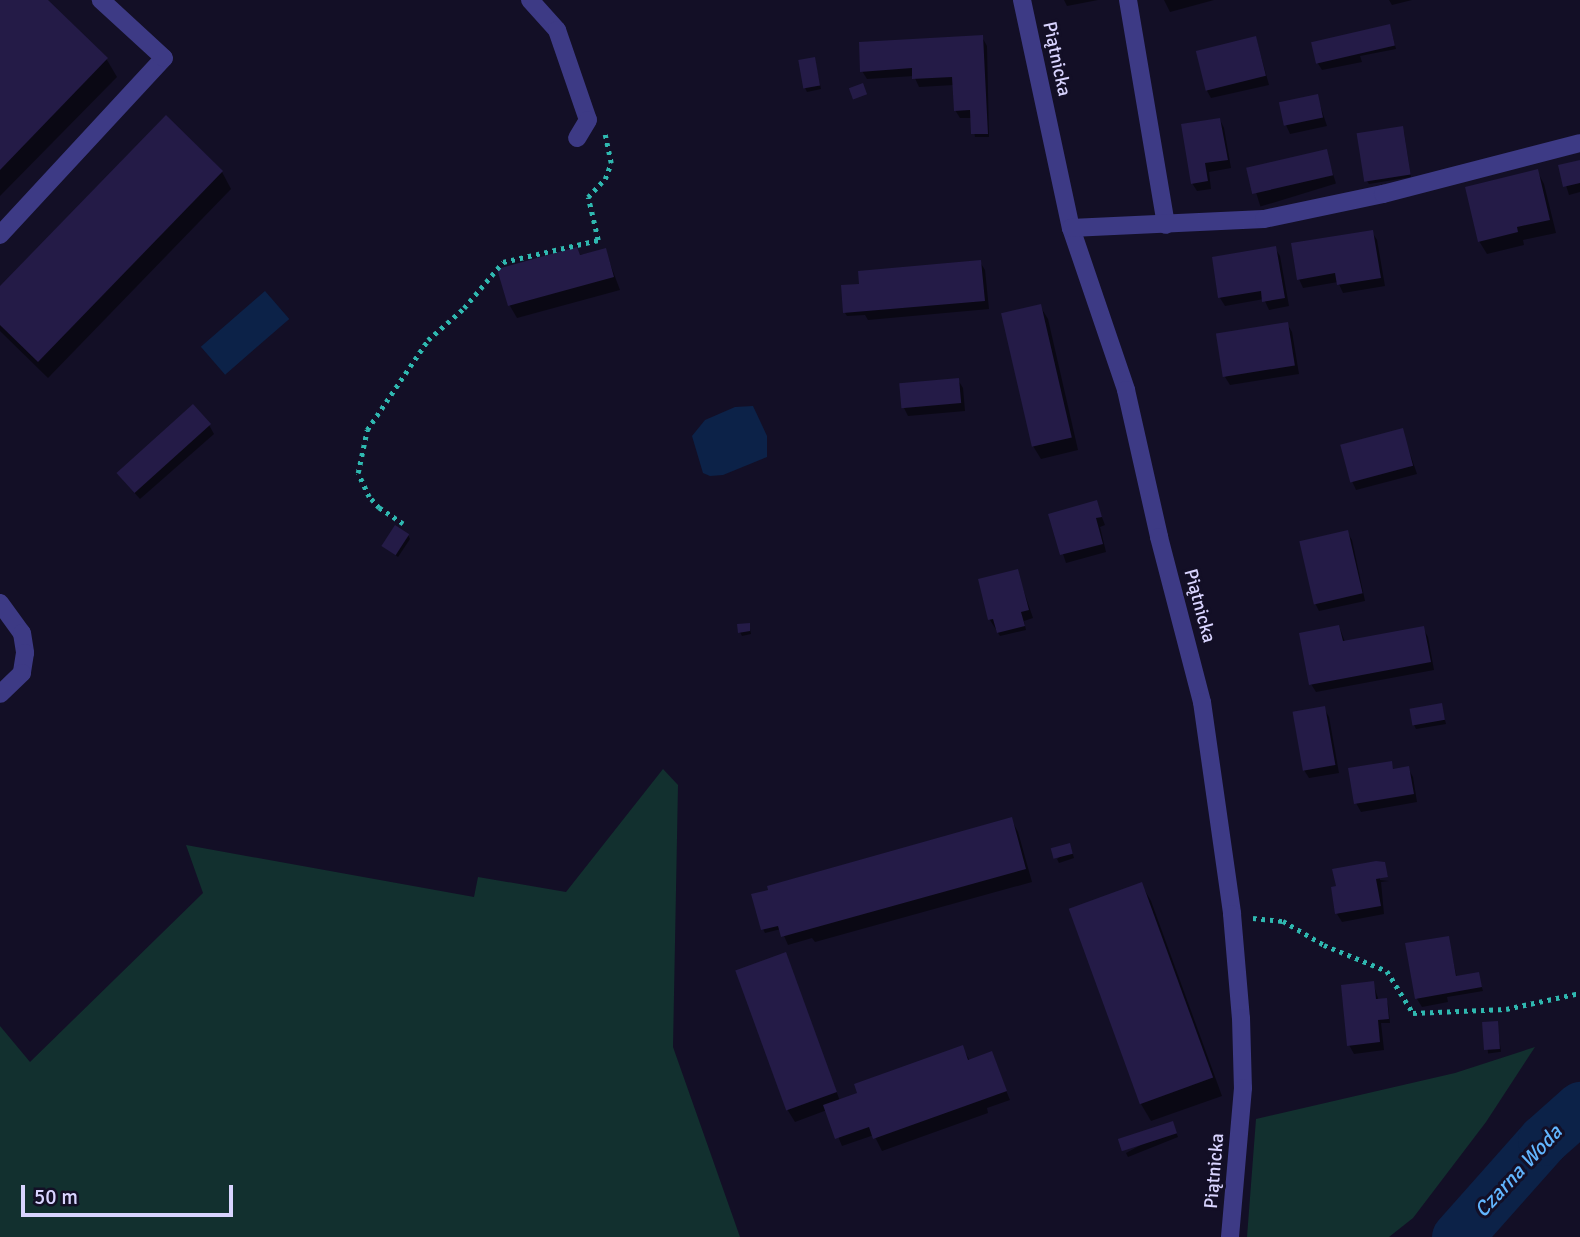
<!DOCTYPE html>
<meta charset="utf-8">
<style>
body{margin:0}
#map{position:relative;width:1580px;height:1237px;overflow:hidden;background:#130f26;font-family:Signika,sans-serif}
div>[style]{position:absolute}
.green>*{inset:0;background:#12302f}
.water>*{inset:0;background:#0c2248;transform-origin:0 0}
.shadow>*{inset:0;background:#0007;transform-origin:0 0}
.river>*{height:51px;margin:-25.5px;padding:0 25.5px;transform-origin:25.5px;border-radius:25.5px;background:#0c2248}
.building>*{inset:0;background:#241b47;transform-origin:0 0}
.path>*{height:4.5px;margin-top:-2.25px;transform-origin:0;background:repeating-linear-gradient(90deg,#2fb8b0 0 3.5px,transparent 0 8.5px)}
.minor>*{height:18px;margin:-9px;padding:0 9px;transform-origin:9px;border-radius:9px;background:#3d3a85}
span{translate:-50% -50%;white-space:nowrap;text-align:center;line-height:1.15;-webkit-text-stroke:6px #130f26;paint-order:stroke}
.street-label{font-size:19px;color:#d9d4ff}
.water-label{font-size:21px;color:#62b6ff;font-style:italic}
.scale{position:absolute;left:21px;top:1185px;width:212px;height:32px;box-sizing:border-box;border:4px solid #d9d4ff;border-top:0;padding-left:9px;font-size:21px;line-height:24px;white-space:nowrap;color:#d9d4ff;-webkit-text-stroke:5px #130f26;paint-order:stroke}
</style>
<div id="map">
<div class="green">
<div style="clip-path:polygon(663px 769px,678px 785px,673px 1047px,740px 1237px,0 1237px,0 1026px,30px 1062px,203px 893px,186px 845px,474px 897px,478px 877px,566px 892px)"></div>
<div style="clip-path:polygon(1535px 1047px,1486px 1122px,1413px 1218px,1389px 1237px,1247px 1237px,1256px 1119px,1455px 1073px)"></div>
</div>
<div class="water">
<div style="left:265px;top:291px;width:37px;height:85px;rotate:49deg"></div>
<div style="clip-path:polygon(753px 406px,767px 436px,767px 457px,723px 475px,710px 476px,703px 473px,692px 436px,705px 420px,735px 407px)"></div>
</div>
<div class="shadow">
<div style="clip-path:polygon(0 0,45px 0,107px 60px,117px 77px,0 196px)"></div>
<div style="clip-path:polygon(1064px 0,1098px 0,1067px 6px)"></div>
<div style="clip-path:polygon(1164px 0,1214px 0,1170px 12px)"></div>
<div style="clip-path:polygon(1389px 0,1412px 0,1392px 5px)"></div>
<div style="clip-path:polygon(1391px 30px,1396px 49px,1360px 56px,1362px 62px,1322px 70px,1317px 62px)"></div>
<div style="clip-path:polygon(982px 37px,987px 46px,989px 137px,975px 137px,972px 118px,960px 118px,955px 110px,954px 85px,919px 87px,914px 76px,867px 79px,862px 71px)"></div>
<div style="clip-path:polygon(1256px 38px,1269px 85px,1211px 98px,1206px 89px)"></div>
<div style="clip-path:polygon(814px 59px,821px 89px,807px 92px,805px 88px)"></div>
<div style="clip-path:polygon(1317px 96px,1327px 126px,1290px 134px,1286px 125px)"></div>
<div style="clip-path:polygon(1220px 120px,1224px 128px,1231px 168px,1209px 172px,1211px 189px,1197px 191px,1192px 183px)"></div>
<div style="clip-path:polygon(1404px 132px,1411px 177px,1369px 184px,1367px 181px)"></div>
<div style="left:1326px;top:151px;width:34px;height:79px;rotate:73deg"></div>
<div style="clip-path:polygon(1580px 162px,1580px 192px,1569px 195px,1560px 166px)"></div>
<div style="clip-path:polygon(1537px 171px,1544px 184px,1556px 233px,1523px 240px,1524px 245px,1487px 254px,1479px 241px)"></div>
<div style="clip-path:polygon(222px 172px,231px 189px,48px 378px,0 331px,0 289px)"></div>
<div style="clip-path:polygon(1372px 232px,1377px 240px,1385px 286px,1343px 293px,1338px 282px,1303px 288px,1299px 279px)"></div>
<div style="clip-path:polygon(1275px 248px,1280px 256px,1289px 306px,1269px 310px,1264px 299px,1225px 306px,1220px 298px)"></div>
<div style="clip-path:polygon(605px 250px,620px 290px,517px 318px,510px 306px,500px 270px)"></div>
<div style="clip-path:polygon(980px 262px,985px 270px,989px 309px,868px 320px,865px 315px,847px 316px,845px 313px,861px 285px)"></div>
<div style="clip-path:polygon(1040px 306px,1048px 319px,1078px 450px,1041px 459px,1033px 446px)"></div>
<div style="clip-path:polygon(1287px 324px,1292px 332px,1299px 374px,1230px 385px,1225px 377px)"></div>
<div style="clip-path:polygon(958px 380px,963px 388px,965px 411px,908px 416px,904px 408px)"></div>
<div style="clip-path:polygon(209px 425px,214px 434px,140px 499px,124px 481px,119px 473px)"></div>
<div style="clip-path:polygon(1402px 430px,1417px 474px,1356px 490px,1352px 481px)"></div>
<div style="clip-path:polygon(1096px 502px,1105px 525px,1100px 527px,1106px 552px,1066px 563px,1050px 515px)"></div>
<div style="clip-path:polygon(1347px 532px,1352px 540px,1365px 601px,1319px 611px,1315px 603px,1301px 542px)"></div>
<div style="clip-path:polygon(408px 535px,410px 539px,398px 557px,384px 546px)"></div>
<div style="clip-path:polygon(1017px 571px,1033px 618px,1024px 621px,1026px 630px,1000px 636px,990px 620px,980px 581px)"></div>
<div style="clip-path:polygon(749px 624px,751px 634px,742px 636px,740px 632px)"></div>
<div style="clip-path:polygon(1339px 626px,1345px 642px,1423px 628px,1428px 637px,1434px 670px,1316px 692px,1311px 684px)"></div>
<div style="clip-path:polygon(1441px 705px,1446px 724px,1416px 729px,1414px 725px)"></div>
<div style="clip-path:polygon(1324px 708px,1329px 717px,1339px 773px,1309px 778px,1304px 770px)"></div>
<div style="clip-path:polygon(1391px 763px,1394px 771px,1408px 768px,1413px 777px,1417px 802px,1361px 812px,1356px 803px)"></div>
<div style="clip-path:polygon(1011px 819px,1018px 832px,1032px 882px,815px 942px,812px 938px,788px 945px,781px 929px,765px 933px,763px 929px)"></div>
<div style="clip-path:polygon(1071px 848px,1074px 858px,1059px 863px,1057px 859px)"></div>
<div style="clip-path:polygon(1384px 864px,1388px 876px,1380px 877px,1380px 880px,1389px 881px,1381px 882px,1384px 914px,1342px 922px,1337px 914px)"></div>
<div style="clip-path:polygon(1141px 884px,1151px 901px,1222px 1096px,1151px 1121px,1141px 1104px)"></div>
<div style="clip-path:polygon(1448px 938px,1457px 978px,1478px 974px,1483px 991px,1447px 997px,1448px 1002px,1422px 1007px,1417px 999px)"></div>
<div style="clip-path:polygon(785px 954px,840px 1101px,962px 1047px,970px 1061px,991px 1054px,1010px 1100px,987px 1108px,988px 1113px,882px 1151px,874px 1135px,842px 1146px,827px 1110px,795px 1122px,787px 1109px)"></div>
<div style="clip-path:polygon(1373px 983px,1379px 1001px,1386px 1000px,1388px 1004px,1390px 1023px,1381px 1023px,1384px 1050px,1354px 1054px,1349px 1045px)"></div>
<div style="left:1497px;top:1023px;width:29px;height:13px;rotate:82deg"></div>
<div style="clip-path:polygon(1174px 1127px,1178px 1137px,1128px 1157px,1126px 1153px)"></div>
</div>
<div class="river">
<div style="left:1457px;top:1237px;width:130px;rotate:-48.4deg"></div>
<div style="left:1543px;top:1140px;width:50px;rotate:-41.7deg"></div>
</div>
<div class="building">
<div style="clip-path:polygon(0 0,48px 0,108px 58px,0 170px)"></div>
<div style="left:1390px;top:24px;width:22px;height:81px;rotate:77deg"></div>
<div style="clip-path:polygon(983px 35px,988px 134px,971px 134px,970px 110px,954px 111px,952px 77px,912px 79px,912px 68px,860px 72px,859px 42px)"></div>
<div style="left:1256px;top:36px;width:41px;height:62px;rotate:76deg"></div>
<div style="left:815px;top:57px;width:29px;height:17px;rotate:80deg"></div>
<div style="left:863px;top:83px;width:12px;height:15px;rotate:70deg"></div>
<div style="left:1318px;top:94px;width:24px;height:40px;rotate:78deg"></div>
<div style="clip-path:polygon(166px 115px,223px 171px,38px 362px,0 325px,0 286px)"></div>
<div style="clip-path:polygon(1220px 118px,1228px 160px,1205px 163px,1208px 181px,1191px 184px,1181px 124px)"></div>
<div style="left:1403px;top:126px;width:49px;height:47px;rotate:81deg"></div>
<div style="left:1327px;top:149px;width:27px;height:83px;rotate:77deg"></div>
<div style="clip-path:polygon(1580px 160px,1580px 183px,1563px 187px,1558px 165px)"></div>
<div style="clip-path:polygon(1538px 169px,1550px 220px,1517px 227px,1518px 232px,1478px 242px,1465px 187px)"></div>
<div style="clip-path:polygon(1373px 230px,1381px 278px,1337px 285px,1335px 273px,1297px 280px,1291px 243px)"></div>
<div style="clip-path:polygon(1276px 246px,1285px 298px,1262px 302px,1261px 291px,1218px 298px,1212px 257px)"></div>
<div style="clip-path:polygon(577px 247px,580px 255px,606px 248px,614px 277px,508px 306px,497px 269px)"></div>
<div style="clip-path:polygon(981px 260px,985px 301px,843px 313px,841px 285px,859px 284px,858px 271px)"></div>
<div style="left:1041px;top:304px;width:137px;height:41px;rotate:77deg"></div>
<div style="left:1288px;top:322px;width:44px;height:73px;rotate:81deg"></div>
<div style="left:959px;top:378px;width:25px;height:60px;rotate:85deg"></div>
<div style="left:193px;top:404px;width:27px;height:103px;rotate:48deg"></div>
<div style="left:1403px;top:428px;width:39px;height:65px;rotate:75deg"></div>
<div style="clip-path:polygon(1097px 500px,1102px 517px,1096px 518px,1103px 544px,1060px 555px,1048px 514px)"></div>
<div style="left:395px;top:525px;width:17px;height:25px;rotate:33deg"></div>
<div style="left:1348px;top:530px;width:65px;height:50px;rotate:77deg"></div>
<div style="clip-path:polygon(1018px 569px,1029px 610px,1021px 612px,1025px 626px,997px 633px,993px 619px,988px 620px,978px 579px)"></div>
<div style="clip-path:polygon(750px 623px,750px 631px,738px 633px,737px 624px)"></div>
<div style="clip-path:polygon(1339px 625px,1343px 641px,1424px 626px,1431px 662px,1309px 685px,1299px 633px)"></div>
<div style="left:1442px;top:703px;width:17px;height:33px;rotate:80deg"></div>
<div style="left:1325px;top:706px;width:60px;height:33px;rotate:80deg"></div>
<div style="clip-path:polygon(1392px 761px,1393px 769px,1409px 766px,1414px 794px,1354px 804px,1348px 768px)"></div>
<div style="clip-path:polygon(1012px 817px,1026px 869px,781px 937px,778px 926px,761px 930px,751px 894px,768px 890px,767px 886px)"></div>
<div style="left:1070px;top:843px;width:11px;height:20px;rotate:75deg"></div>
<div style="clip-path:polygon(1376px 861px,1385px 862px,1388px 877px,1376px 879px,1381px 906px,1335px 914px,1331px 887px,1336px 886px,1332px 869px)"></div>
<div style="left:1142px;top:882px;width:208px;height:78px;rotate:70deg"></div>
<div style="clip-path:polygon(1449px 936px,1456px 976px,1479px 972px,1482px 987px,1415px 999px,1405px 943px)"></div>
<div style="left:786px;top:952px;width:149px;height:54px;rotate:70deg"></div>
<div style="clip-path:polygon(1374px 981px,1376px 999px,1387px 998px,1389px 1019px,1378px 1020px,1380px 1042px,1347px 1046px,1341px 985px)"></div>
<div style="left:1498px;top:1021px;width:28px;height:16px;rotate:86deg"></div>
<div style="clip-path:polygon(963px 1045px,968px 1060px,992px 1051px,1007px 1091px,873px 1139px,869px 1127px,835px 1139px,823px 1105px,857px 1093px,854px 1084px)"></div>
<div style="left:1173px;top:1121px;width:13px;height:58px;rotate:72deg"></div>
</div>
<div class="path">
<div style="left:403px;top:524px;width:29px;rotate:-146deg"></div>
<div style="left:379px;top:508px;width:15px;rotate:-132deg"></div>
<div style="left:369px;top:497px;width:26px;rotate:-115deg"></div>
<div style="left:358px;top:473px;width:44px;rotate:-78.2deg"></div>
<div style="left:367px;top:430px;width:109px;rotate:-55.9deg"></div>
<div style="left:428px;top:340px;width:48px;rotate:-41.6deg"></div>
<div style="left:464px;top:308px;width:60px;rotate:-49.7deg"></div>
<div style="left:503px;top:262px;width:98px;rotate:-13deg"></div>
<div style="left:598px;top:240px;width:44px;rotate:-103.1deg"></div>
<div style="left:588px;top:197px;width:25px;rotate:-47deg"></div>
<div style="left:605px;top:179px;width:17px;rotate:-69deg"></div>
<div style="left:611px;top:163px;width:29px;rotate:-102deg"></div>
<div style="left:1253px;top:918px;width:30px;rotate:6deg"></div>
<div style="left:1283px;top:921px;width:48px;rotate:30.3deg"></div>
<div style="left:1324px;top:945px;width:68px;rotate:22.4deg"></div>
<div style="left:1387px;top:971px;width:49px;rotate:58.2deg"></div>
<div style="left:1413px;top:1013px;width:93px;rotate:-2.5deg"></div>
<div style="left:1506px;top:1009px;width:76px;rotate:-12.2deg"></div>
</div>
<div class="minor">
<div style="left:530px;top:0;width:40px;rotate:48deg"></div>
<div style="left:557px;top:30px;width:95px;rotate:71deg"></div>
<div style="left:588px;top:120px;width:21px;rotate:121deg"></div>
<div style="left:1022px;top:0;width:233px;rotate:77.9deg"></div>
<div style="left:1071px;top:228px;width:171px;rotate:71.2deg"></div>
<div style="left:1126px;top:390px;width:151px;rotate:77.3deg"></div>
<div style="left:1159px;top:537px;width:171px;rotate:75.4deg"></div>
<div style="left:1202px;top:702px;width:214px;rotate:81.9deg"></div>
<div style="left:1232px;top:914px;width:104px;rotate:85.1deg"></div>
<div style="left:1241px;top:1018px;width:70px;rotate:88.4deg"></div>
<div style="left:1243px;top:1088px;width:150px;rotate:95deg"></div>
<div style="left:1128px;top:0;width:228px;rotate:80.4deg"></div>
<div style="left:1071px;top:228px;width:193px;rotate:-2.7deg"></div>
<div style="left:1264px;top:219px;width:122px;rotate:-11.9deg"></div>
<div style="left:1383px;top:194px;width:203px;rotate:-14.5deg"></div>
<div style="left:0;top:235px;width:241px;rotate:-47.2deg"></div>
<div style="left:164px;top:58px;width:86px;rotate:-137.4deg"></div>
<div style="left:0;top:603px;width:37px;rotate:54deg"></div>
<div style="left:22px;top:633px;width:20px;rotate:81deg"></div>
<div style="left:25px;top:653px;width:20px;rotate:99deg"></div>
<div style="left:22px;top:673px;width:30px;rotate:136deg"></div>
</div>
<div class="street-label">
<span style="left:1056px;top:59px;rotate:78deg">Piątnicka</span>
<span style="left:1199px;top:606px;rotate:75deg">Piątnicka</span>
<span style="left:1215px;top:1171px;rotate:-85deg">Piątnicka</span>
</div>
<div class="water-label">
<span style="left:1518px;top:1171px;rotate:-47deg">Czarna Woda</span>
</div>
<div class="scale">50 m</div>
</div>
